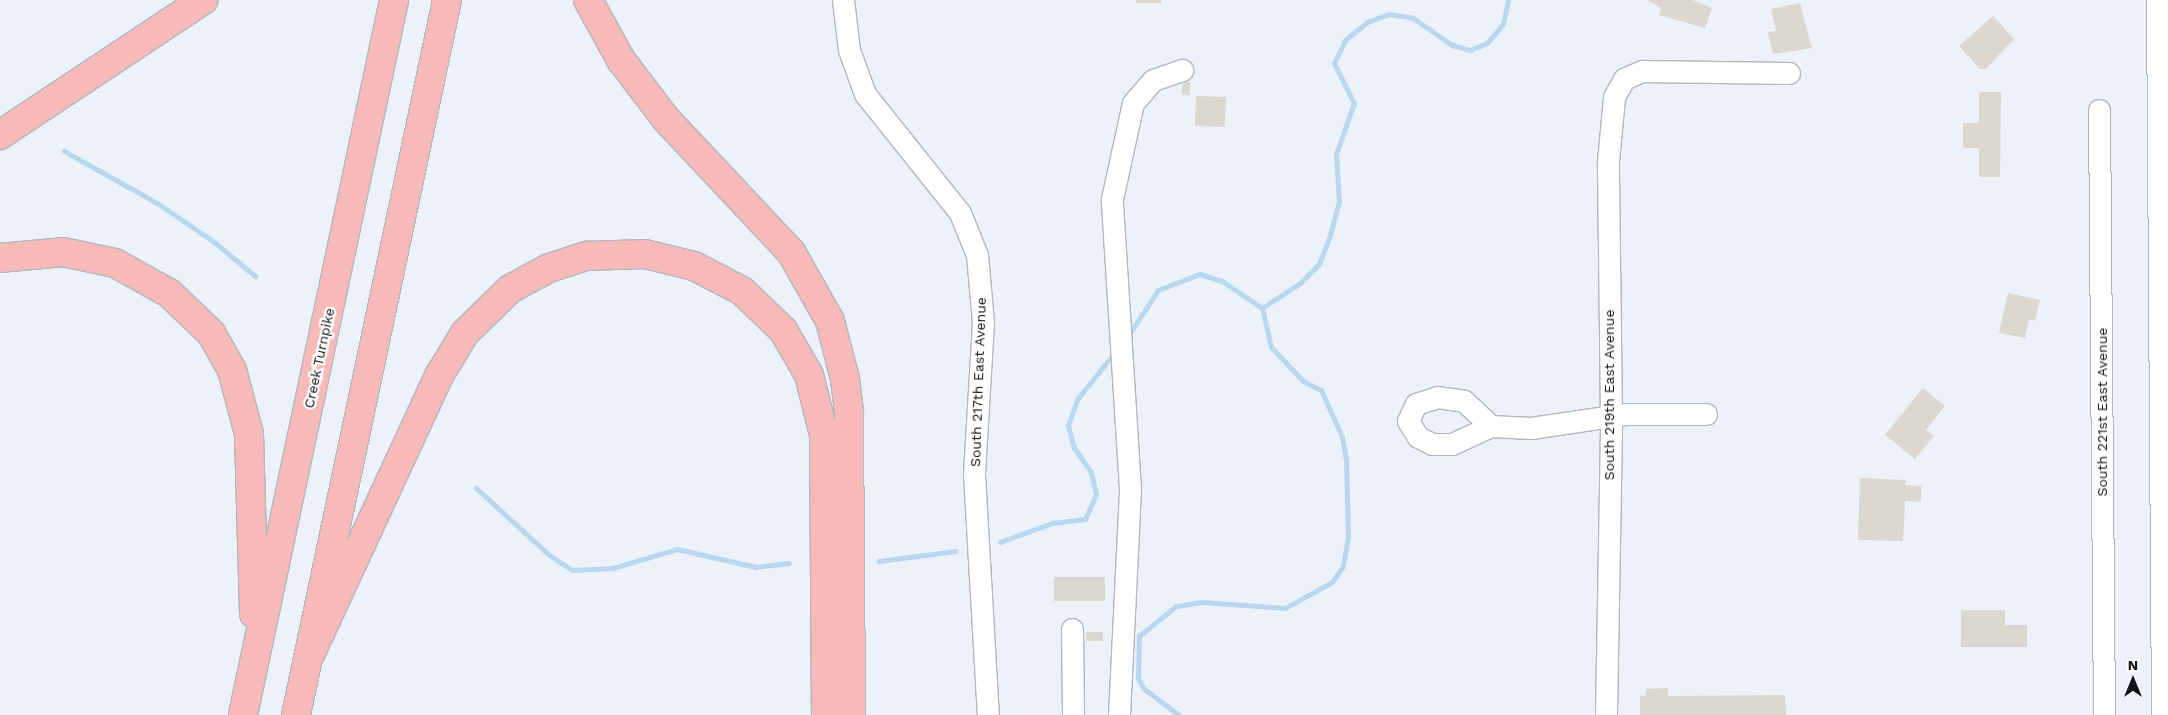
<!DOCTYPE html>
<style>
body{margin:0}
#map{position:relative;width:2168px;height:715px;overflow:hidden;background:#edf2fa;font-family:"Work Sans",sans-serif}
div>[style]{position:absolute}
.stream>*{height:5px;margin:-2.5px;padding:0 2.5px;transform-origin:2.5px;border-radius:2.5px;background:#b9d7ed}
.building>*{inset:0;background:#dcd7cf;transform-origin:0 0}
.roads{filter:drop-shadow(1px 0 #b2b7be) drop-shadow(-1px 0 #b2b7be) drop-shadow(0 1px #b2b7be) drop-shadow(0 -1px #b2b7be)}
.minor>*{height:21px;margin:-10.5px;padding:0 10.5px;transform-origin:10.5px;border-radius:10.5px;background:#fff}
.highway>*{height:28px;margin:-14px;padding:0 14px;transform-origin:14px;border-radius:14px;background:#f8bab9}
span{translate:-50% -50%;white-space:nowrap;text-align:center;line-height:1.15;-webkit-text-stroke:4.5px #fff;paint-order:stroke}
.street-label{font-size:14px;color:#111315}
.north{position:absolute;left:2108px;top:655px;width:50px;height:50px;-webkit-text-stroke:4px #fff;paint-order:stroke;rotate:0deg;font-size:14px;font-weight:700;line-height:20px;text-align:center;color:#111315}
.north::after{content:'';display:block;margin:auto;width:18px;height:22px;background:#111315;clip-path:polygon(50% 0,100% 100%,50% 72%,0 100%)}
</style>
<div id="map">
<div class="stream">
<div style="left:64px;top:151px;width:107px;rotate:29.2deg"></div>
<div style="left:157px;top:203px;width:68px;rotate:34.2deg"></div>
<div style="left:213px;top:241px;width:55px;rotate:39.8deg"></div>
<div style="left:1262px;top:308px;width:45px;rotate:-33.3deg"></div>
<div style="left:1300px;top:283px;width:27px;rotate:-45deg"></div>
<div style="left:1319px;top:264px;width:31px;rotate:-69deg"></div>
<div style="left:1330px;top:235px;width:34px;rotate:-75deg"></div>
<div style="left:1339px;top:202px;width:48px;rotate:-93.6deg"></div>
<div style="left:1336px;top:154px;width:54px;rotate:-70.6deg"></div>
<div style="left:1354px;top:103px;width:45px;rotate:-116.6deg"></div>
<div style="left:1334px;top:63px;width:25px;rotate:-64deg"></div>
<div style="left:1345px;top:40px;width:28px;rotate:-39deg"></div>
<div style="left:1367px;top:22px;width:23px;rotate:-20deg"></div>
<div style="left:1389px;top:14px;width:24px;rotate:9deg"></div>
<div style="left:1413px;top:18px;width:47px;rotate:34.7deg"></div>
<div style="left:1452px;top:45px;width:19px;rotate:16deg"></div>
<div style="left:1470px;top:50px;width:18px;rotate:-22deg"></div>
<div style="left:1487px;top:43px;width:25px;rotate:-50deg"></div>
<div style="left:1503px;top:24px;width:25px;rotate:-78deg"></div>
<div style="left:1128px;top:336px;width:55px;rotate:-56.9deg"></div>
<div style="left:1158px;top:290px;width:45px;rotate:-20.9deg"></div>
<div style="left:1200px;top:274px;width:23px;rotate:18deg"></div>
<div style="left:1222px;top:281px;width:48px;rotate:34deg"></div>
<div style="left:1262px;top:308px;width:40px;rotate:77deg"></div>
<div style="left:1271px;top:347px;width:47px;rotate:46.7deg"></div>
<div style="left:1303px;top:381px;width:20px;rotate:27deg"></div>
<div style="left:1321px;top:390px;width:51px;rotate:65.9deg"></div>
<div style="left:1342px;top:437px;width:22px;rotate:80deg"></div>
<div style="left:1346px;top:459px;width:78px;rotate:88.5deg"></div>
<div style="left:1348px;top:537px;width:29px;rotate:100deg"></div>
<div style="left:1343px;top:566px;width:19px;rotate:125deg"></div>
<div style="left:1332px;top:582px;width:54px;rotate:151deg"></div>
<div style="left:1285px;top:608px;width:83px;rotate:-175.9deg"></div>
<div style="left:1202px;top:602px;width:26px;rotate:171deg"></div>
<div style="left:1176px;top:606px;width:48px;rotate:141deg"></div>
<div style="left:1139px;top:636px;width:42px;rotate:91.4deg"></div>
<div style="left:1138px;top:678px;width:13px;rotate:61deg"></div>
<div style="left:1144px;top:689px;width:44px;rotate:36.6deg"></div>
<div style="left:476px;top:488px;width:98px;rotate:42.5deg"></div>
<div style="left:548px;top:554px;width:29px;rotate:34deg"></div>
<div style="left:572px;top:570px;width:41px;rotate:-2.8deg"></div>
<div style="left:613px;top:568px;width:67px;rotate:-16.5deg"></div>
<div style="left:677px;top:549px;width:81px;rotate:12.8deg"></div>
<div style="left:756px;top:567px;width:33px;rotate:-7deg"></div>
<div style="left:1000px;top:542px;width:55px;rotate:-20.1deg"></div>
<div style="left:1052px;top:523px;width:33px;rotate:-7deg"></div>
<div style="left:1085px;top:519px;width:27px;rotate:-66deg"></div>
<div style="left:1096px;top:494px;width:23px;rotate:-103deg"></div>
<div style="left:1091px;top:472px;width:29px;rotate:-125deg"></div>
<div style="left:1074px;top:448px;width:24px;rotate:-105deg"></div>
<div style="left:1068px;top:425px;width:29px;rotate:-70deg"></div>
<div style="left:1078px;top:398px;width:59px;rotate:-51.2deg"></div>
<div style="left:879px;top:561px;width:77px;rotate:-7.5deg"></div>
</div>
<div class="building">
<div style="left:1136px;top:0;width:25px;height:3px"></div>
<div style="clip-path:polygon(1647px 0,1693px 0,1712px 8px,1705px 28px,1659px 15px,1661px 8px)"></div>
<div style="clip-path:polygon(1800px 3px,1812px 48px,1773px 54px,1768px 32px,1776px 31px,1771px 9px)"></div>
<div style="clip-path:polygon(1993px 16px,2014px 39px,1986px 69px,1980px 69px,1959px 46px)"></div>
<div style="left:1183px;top:81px;width:8px;height:13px;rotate:7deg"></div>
<div style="clip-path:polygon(1979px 92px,2001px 92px,2000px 177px,1979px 177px,1979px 148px,1963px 148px,1963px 123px,1979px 123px)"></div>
<div style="left:1196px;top:96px;width:30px;height:30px;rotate:2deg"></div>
<div style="clip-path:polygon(2008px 293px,2040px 300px,2035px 321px,2029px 319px,2025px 338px,1999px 333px)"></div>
<div style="clip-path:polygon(1923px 388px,1945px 406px,1926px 430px,1934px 436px,1915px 459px,1885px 435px)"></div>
<div style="clip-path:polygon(1860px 478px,1906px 480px,1905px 485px,1921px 486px,1921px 502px,1905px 501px,1903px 541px,1858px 540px)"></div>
<div style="left:1105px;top:577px;width:24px;height:51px;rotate:90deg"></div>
<div style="clip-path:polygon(1961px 610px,2005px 610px,2005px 625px,2027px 625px,2027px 647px,1961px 647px)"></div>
<div style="left:1086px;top:632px;width:17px;height:9px"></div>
<div style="clip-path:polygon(1668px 688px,1668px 696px,1785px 695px,1786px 715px,1640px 715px,1640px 696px,1646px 696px,1646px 689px)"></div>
</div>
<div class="roads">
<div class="minor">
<div style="left:843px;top:0;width:50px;rotate:83.2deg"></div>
<div style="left:849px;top:50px;width:47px;rotate:70deg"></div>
<div style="left:865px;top:94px;width:152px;rotate:51.4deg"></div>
<div style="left:960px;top:213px;width:45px;rotate:68deg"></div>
<div style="left:977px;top:255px;width:67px;rotate:84.9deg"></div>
<div style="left:983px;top:322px;width:152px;rotate:93.4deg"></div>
<div style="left:974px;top:474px;width:241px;rotate:86.7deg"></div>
<div style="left:2157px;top:0;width:715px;rotate:89.6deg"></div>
<div style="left:2099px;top:110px;width:605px;rotate:89.53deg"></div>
<div style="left:1491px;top:426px;width:43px;rotate:155.2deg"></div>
<div style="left:1452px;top:444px;width:20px;rotate:180deg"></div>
<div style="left:1432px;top:444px;width:16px;rotate:-153deg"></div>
<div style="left:1418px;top:437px;width:19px;rotate:-122deg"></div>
<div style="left:1408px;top:421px;width:19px;rotate:-65deg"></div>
<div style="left:1416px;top:404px;width:22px;rotate:-18deg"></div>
<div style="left:1437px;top:397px;width:27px;rotate:8deg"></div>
<div style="left:1464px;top:401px;width:37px;rotate:43deg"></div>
<div style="left:1491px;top:426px;width:40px;rotate:2.9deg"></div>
<div style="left:1531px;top:428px;width:96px;rotate:-8.4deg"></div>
<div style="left:1626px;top:414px;width:80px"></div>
<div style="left:1072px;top:629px;width:86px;rotate:89.3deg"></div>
<div style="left:1119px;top:715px;width:226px;rotate:-87.2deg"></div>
<div style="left:1130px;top:489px;width:291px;rotate:-93.6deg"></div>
<div style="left:1112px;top:199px;width:98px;rotate:-77.7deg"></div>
<div style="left:1133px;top:103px;width:30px;rotate:-49deg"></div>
<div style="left:1153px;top:80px;width:31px;rotate:-19deg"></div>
<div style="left:1606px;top:715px;width:298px;rotate:-89deg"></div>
<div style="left:1611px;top:417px;width:256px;rotate:-90.7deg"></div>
<div style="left:1608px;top:161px;width:64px;rotate:-84.6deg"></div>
<div style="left:1614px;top:97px;width:21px;rotate:-61deg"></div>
<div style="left:1624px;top:79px;width:20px;rotate:-24deg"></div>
<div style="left:1642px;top:71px;width:147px;rotate:0.8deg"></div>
</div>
<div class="highway">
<div style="left:588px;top:0;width:68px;rotate:61.2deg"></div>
<div style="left:621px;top:60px;width:74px;rotate:52.7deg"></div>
<div style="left:666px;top:119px;width:183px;rotate:46.8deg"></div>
<div style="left:791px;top:252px;width:79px;rotate:60.5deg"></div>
<div style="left:830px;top:321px;width:60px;rotate:75.5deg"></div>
<div style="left:845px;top:379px;width:34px;rotate:83deg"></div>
<div style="left:849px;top:413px;width:302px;rotate:89.6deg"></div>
<div style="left:0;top:135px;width:244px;rotate:-33.6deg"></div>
<div style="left:0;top:258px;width:63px;rotate:-5.4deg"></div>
<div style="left:63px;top:252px;width:53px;rotate:11.9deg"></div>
<div style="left:115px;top:263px;width:62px;rotate:29.1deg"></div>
<div style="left:169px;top:293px;width:58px;rotate:43.6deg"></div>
<div style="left:211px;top:333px;width:43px;rotate:60.4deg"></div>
<div style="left:232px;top:370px;width:66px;rotate:75.1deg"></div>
<div style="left:249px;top:434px;width:180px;rotate:88.4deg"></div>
<div style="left:309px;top:657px;width:312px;rotate:-65.2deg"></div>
<div style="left:440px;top:374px;width:48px;rotate:-58.6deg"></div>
<div style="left:465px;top:333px;width:63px;rotate:-44.4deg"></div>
<div style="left:510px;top:289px;width:44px;rotate:-28.3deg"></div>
<div style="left:549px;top:268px;width:40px;rotate:-18deg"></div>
<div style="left:587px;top:256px;width:58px;rotate:-2deg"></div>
<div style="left:645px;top:254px;width:50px;rotate:13.8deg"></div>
<div style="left:694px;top:266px;width:54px;rotate:27.5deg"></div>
<div style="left:742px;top:291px;width:57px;rotate:43.6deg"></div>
<div style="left:783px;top:330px;width:52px;rotate:60deg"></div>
<div style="left:809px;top:375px;width:62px;rotate:76deg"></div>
<div style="left:824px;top:435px;width:280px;rotate:89.6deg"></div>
<div style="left:243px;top:715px;width:731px;rotate:-78.07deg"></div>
<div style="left:296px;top:715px;width:731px;rotate:-78.07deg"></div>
</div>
</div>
<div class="street-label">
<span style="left:319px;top:358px;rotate:-78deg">Creek Turnpike</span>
<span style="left:978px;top:382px;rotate:-88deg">South 217th East Avenue</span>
<span style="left:1609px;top:395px;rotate:-90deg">South 219th East Avenue</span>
<span style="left:2102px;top:412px;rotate:-90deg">South 221st East Avenue</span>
</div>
<div class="north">N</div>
</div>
